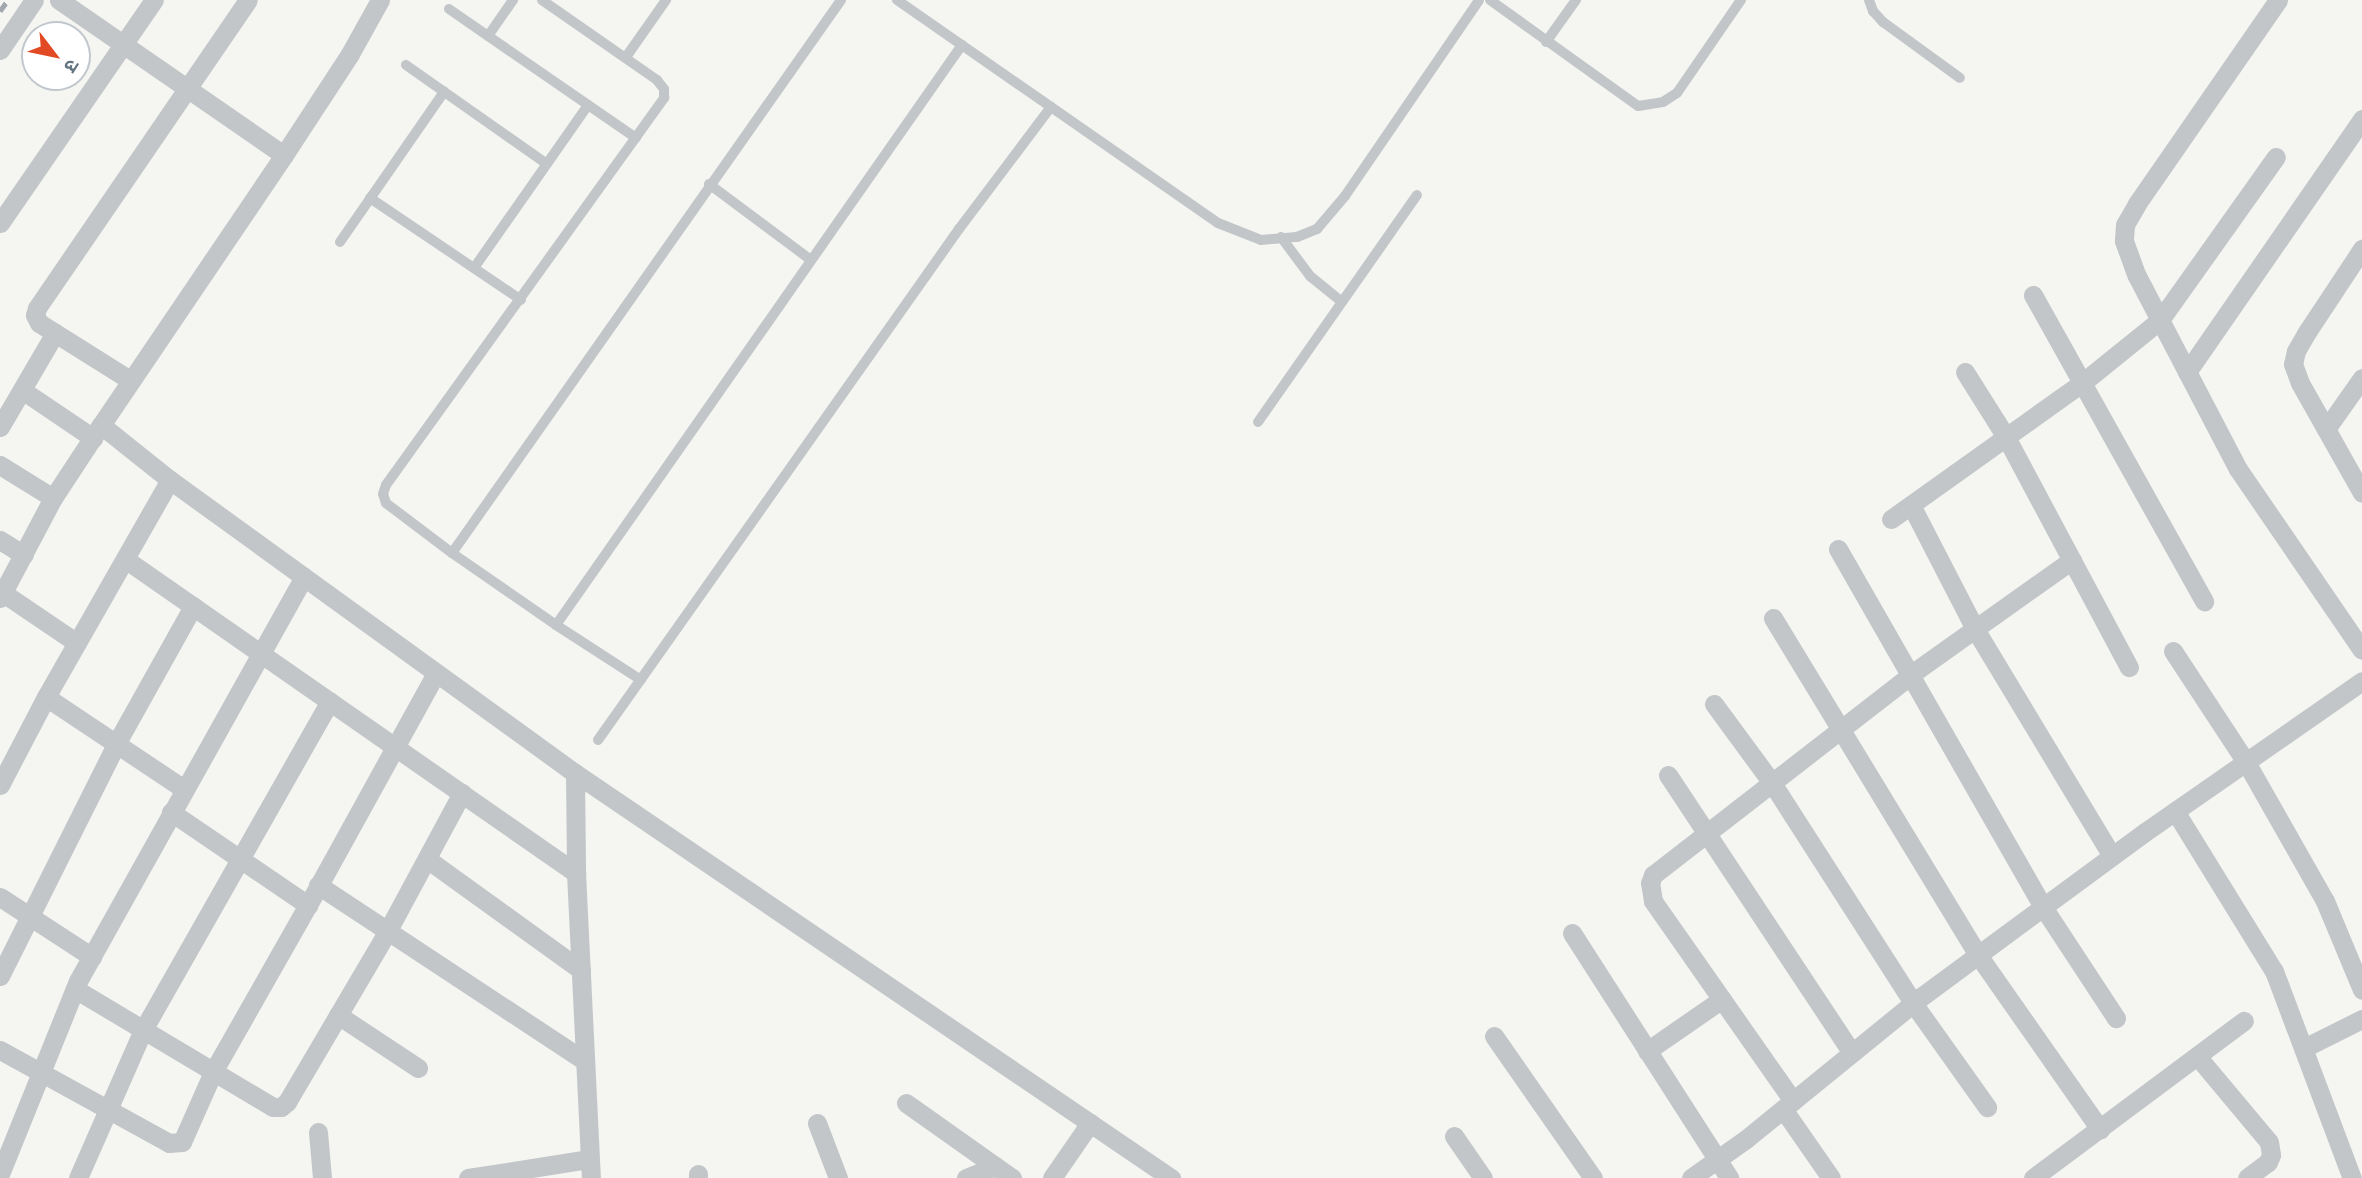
<!DOCTYPE html>
<meta charset="utf-8">
<style>
body{margin:0}
#map{position:relative;width:2362px;height:1178px;overflow:hidden;background:#f5f5f1;font-family:"Public Sans","Noto Sans Devanagari",sans-serif}
div>[style]{position:absolute}
.service>*{height:10px;margin:-5px;padding:0 5px;transform-origin:5px;border-radius:5px;background:#c2c6c9}
.minor>*{height:19px;margin:-9.5px;padding:0 9.5px;transform-origin:9.5px;border-radius:9.5px;background:#c2c6c9}
.rail>*{height:5px;margin-top:-2.5px;transform-origin:0;background:repeating-linear-gradient(90deg,#a1a7ac 0 10px,transparent 0 15px)}
span{translate:-50% -50%;white-space:nowrap;text-align:center;line-height:1.15;-webkit-text-stroke:7px #fff;paint-order:stroke}
.north{position:absolute;left:21px;top:21px;width:70px;height:70px;box-sizing:border-box;background:#fff;border:2px solid #c1c8cd;border-radius:50%;rotate:122deg;font-size:19px;font-weight:700;line-height:28px;text-align:center;color:#647582}
.north::after{content:'';display:block;margin:auto;width:24px;height:32px;background:#e14a24;clip-path:polygon(50% 0,100% 100%,50% 72%,0 100%)}
</style>
<div id="map">
<div class="service">
<div style="left:841px;top:0;width:676px;rotate:125.12deg"></div>
<div style="left:452px;top:553px;width:126px;rotate:34.7deg"></div>
<div style="left:556px;top:625px;width:708px;rotate:-55.01deg"></div>
<div style="left:897px;top:0;width:391px;rotate:34.8deg"></div>
<div style="left:1218px;top:223px;width:46px;rotate:21.6deg"></div>
<div style="left:1261px;top:240px;width:36px;rotate:-5deg"></div>
<div style="left:1297px;top:237px;width:22px;rotate:-22deg"></div>
<div style="left:1317px;top:229px;width:43px;rotate:-49.7deg"></div>
<div style="left:1345px;top:196px;width:237px;rotate:-55.6deg"></div>
<div style="left:1490px;top:0;width:182px;rotate:35.6deg"></div>
<div style="left:1638px;top:106px;width:25px;rotate:-9deg"></div>
<div style="left:1663px;top:102px;width:17px;rotate:-33deg"></div>
<div style="left:1677px;top:93px;width:113px;rotate:-55.5deg"></div>
<div style="left:1869px;top:0;width:12px;rotate:70deg"></div>
<div style="left:1873px;top:11px;width:15px;rotate:48deg"></div>
<div style="left:1883px;top:22px;width:95px;rotate:36deg"></div>
<div style="left:449px;top:9px;width:227px;rotate:34.6deg"></div>
<div style="left:488px;top:36px;width:44px;rotate:-55.2deg"></div>
<div style="left:1546px;top:42px;width:52px;rotate:-54.5deg"></div>
<div style="left:626px;top:57px;width:70px;rotate:-54.9deg"></div>
<div style="left:406px;top:65px;width:172px;rotate:35.1deg"></div>
<div style="left:709px;top:184px;width:127px;rotate:36.7deg"></div>
<div style="left:370px;top:198px;width:182px;rotate:34deg"></div>
<div style="left:1281px;top:237px;width:49px;rotate:53.4deg"></div>
<div style="left:1310px;top:276px;width:41px;rotate:39.1deg"></div>
<div style="left:340px;top:242px;width:183px;rotate:-55.3deg"></div>
<div style="left:474px;top:268px;width:199px;rotate:-55deg"></div>
<div style="left:1258px;top:422px;width:277px;rotate:-55deg"></div>
<div style="left:452px;top:553px;width:83px;rotate:-142.9deg"></div>
<div style="left:386px;top:503px;width:9px;rotate:-108deg"></div>
<div style="left:383px;top:494px;width:9px;rotate:-72deg"></div>
<div style="left:386px;top:485px;width:477px;rotate:-54.3deg"></div>
<div style="left:664px;top:98px;width:9px;rotate:-90deg"></div>
<div style="left:664px;top:89px;width:11px;rotate:-128deg"></div>
<div style="left:657px;top:80px;width:140px;rotate:-145.2deg"></div>
<div style="left:556px;top:625px;width:101px;rotate:32.9deg"></div>
<div style="left:598px;top:740px;width:626px;rotate:-54.76deg"></div>
<div style="left:959px;top:229px;width:153px;rotate:-53deg"></div>
</div>
<div class="minor">
<div style="left:59px;top:0;width:273px;rotate:34.6deg"></div>
<div style="left:380px;top:0;width:62px;rotate:119.1deg"></div>
<div style="left:350px;top:54px;width:121px;rotate:123.2deg"></div>
<div style="left:284px;top:155px;width:326px;rotate:124.1deg"></div>
<div style="left:101px;top:425px;width:88px;rotate:38.6deg"></div>
<div style="left:170px;top:480px;width:500px;rotate:35.9deg"></div>
<div style="left:575px;top:773px;width:721px;rotate:34.2deg"></div>
<div style="left:2278px;top:0;width:248px;rotate:124.7deg"></div>
<div style="left:2137px;top:204px;width:24px;rotate:120deg"></div>
<div style="left:2125px;top:225px;width:16px;rotate:94deg"></div>
<div style="left:2124px;top:241px;width:37px;rotate:70deg"></div>
<div style="left:2137px;top:276px;width:218px;rotate:62.4deg"></div>
<div style="left:2238px;top:469px;width:219px;rotate:55.6deg"></div>
<div style="left:0;top:50px;width:60px;rotate:-55.8deg"></div>
<div style="left:0;top:223px;width:271px;rotate:-55.4deg"></div>
<div style="left:2033px;top:295px;width:351px;rotate:60.8deg"></div>
<div style="left:1965px;top:372px;width:77px;rotate:57.8deg"></div>
<div style="left:2006px;top:437px;width:261px;rotate:61.9deg"></div>
<div style="left:2187px;top:372px;width:308px;rotate:-55.3deg"></div>
<div style="left:2362px;top:378px;width:62px;rotate:125.2deg"></div>
<div style="left:2326px;top:429px;width:73px;rotate:60.6deg"></div>
<div style="left:130px;top:380px;width:107px;rotate:-147.9deg"></div>
<div style="left:39px;top:323px;width:9px;rotate:-117deg"></div>
<div style="left:35px;top:315px;width:7px;rotate:-74deg"></div>
<div style="left:37px;top:308px;width:373px;rotate:-55.6deg"></div>
<div style="left:22px;top:390px;width:86px;rotate:34.1deg"></div>
<div style="left:0;top:427px;width:109px;rotate:-59.7deg"></div>
<div style="left:2326px;top:429px;width:53px;rotate:-119.5deg"></div>
<div style="left:2300px;top:383px;width:20px;rotate:-110deg"></div>
<div style="left:2293px;top:364px;width:13px;rotate:-77deg"></div>
<div style="left:2296px;top:351px;width:22px;rotate:-60deg"></div>
<div style="left:2307px;top:332px;width:100px;rotate:-56.5deg"></div>
<div style="left:0;top:465px;width:62px;rotate:31.9deg"></div>
<div style="left:1911px;top:505px;width:140px;rotate:62.7deg"></div>
<div style="left:1975px;top:629px;width:265px;rotate:58.9deg"></div>
<div style="left:1891px;top:519px;width:234px;rotate:-35.5deg"></div>
<div style="left:2082px;top:383px;width:100px;rotate:-38.9deg"></div>
<div style="left:2160px;top:320px;width:200px;rotate:-54.6deg"></div>
<div style="left:0;top:540px;width:28px;rotate:32deg"></div>
<div style="left:1838px;top:549px;width:413px;rotate:60.2deg"></div>
<div style="left:2043px;top:907px;width:133px;rotate:56.7deg"></div>
<div style="left:125px;top:559px;width:550px;rotate:34.85deg"></div>
<div style="left:3px;top:593px;width:89px;rotate:34deg"></div>
<div style="left:0;top:598px;width:113px;rotate:-62.1deg"></div>
<div style="left:53px;top:498px;width:87px;rotate:-56.7deg"></div>
<div style="left:1773px;top:618px;width:394px;rotate:58.7deg"></div>
<div style="left:1978px;top:955px;width:213px;rotate:55deg"></div>
<div style="left:2173px;top:651px;width:133px;rotate:56.7deg"></div>
<div style="left:2246px;top:762px;width:160px;rotate:60.4deg"></div>
<div style="left:2325px;top:901px;width:96px;rotate:67.4deg"></div>
<div style="left:46px;top:697px;width:166px;rotate:33.7deg"></div>
<div style="left:1714px;top:704px;width:98px;rotate:53.7deg"></div>
<div style="left:1772px;top:783px;width:261px;rotate:57.3deg"></div>
<div style="left:1913px;top:1003px;width:128px;rotate:54.6deg"></div>
<div style="left:575px;top:773px;width:100px;rotate:89.4deg"></div>
<div style="left:576px;top:873px;width:305px;rotate:87.2deg"></div>
<div style="left:1668px;top:775px;width:333px;rotate:56.5deg"></div>
<div style="left:0;top:785px;width:99px;rotate:-62.4deg"></div>
<div style="left:46px;top:697px;width:250px;rotate:-60.3deg"></div>
<div style="left:2175px;top:811px;width:188px;rotate:58.3deg"></div>
<div style="left:2274px;top:971px;width:221px;rotate:69.4deg"></div>
<div style="left:171px;top:812px;width:166px;rotate:34.2deg"></div>
<div style="left:308px;top:905px;width:265px;rotate:-61.1deg"></div>
<div style="left:427px;top:859px;width:190px;rotate:35.8deg"></div>
<div style="left:318px;top:885px;width:320px;rotate:33.4deg"></div>
<div style="left:0;top:897px;width:110px;rotate:33.1deg"></div>
<div style="left:1572px;top:933px;width:291px;rotate:57.3deg"></div>
<div style="left:0;top:976px;width:259px;rotate:-63.4deg"></div>
<div style="left:116px;top:744px;width:158px;rotate:-60.8deg"></div>
<div style="left:75px;top:989px;width:230px;rotate:30.8deg"></div>
<div style="left:273px;top:1107px;width:8px"></div>
<div style="left:281px;top:1107px;width:8px;rotate:-40deg"></div>
<div style="left:287px;top:1102px;width:197px;rotate:-59.5deg"></div>
<div style="left:387px;top:932px;width:158px;rotate:-61.7deg"></div>
<div style="left:338px;top:1015px;width:96px;rotate:33.5deg"></div>
<div style="left:1494px;top:1036px;width:173px;rotate:55.1deg"></div>
<div style="left:2304px;top:1048px;width:65px;rotate:-26.6deg"></div>
<div style="left:0;top:1050px;width:193px;rotate:28.8deg"></div>
<div style="left:169px;top:1143px;width:13px;rotate:-4deg"></div>
<div style="left:182px;top:1142px;width:77px;rotate:-66.1deg"></div>
<div style="left:213px;top:1072px;width:192px;rotate:-60.4deg"></div>
<div style="left:1647px;top:1051px;width:91px;rotate:-34.7deg"></div>
<div style="left:2197px;top:1056px;width:112px;rotate:50.1deg"></div>
<div style="left:2269px;top:1142px;width:13px;rotate:81deg"></div>
<div style="left:2271px;top:1155px;width:8px;rotate:113deg"></div>
<div style="left:2268px;top:1162px;width:26px;rotate:143deg"></div>
<div style="left:1793px;top:1101px;width:244px;rotate:-125deg"></div>
<div style="left:1653px;top:901px;width:18px;rotate:-99deg"></div>
<div style="left:1650px;top:883px;width:9px;rotate:-69deg"></div>
<div style="left:1653px;top:875px;width:334px;rotate:-37.8deg"></div>
<div style="left:1917px;top:670px;width:190px;rotate:-35.4deg"></div>
<div style="left:906px;top:1103px;width:109px;rotate:35.3deg"></div>
<div style="left:1783px;top:1109px;width:84px;rotate:55.2deg"></div>
<div style="left:817px;top:1123px;width:59px;rotate:69.1deg"></div>
<div style="left:318px;top:1132px;width:46px;rotate:85deg"></div>
<div style="left:1454px;top:1136px;width:51px;rotate:55.4deg"></div>
<div style="left:0;top:1174px;width:208px;rotate:-68deg"></div>
<div style="left:78px;top:981px;width:463px;rotate:-60.8deg"></div>
<div style="left:698px;top:1174px;width:4px;rotate:90deg"></div>
<div style="left:78px;top:1178px;width:162px;rotate:-66.3deg"></div>
<div style="left:143px;top:1030px;width:378px;rotate:-60.4deg"></div>
<div style="left:468px;top:1178px;width:123px;rotate:-8.9deg"></div>
<div style="left:966px;top:1178px;width:31px;rotate:-22deg"></div>
<div style="left:995px;top:1166px;width:21px;rotate:35deg"></div>
<div style="left:1052px;top:1178px;width:67px;rotate:-55.4deg"></div>
<div style="left:1691px;top:1178px;width:67px;rotate:-35.3deg"></div>
<div style="left:1746px;top:1139px;width:225px;rotate:-39.1deg"></div>
<div style="left:1921px;top:997px;width:278px;rotate:-36.4deg"></div>
<div style="left:2145px;top:832px;width:264px;rotate:-34.8deg"></div>
<div style="left:2033px;top:1178px;width:263px;rotate:-36.7deg"></div>
</div>
<div class="rail">
<div style="left:0;top:11px;width:14px;rotate:-54deg"></div>
</div>
<div class="north">उ</div>
</div>
